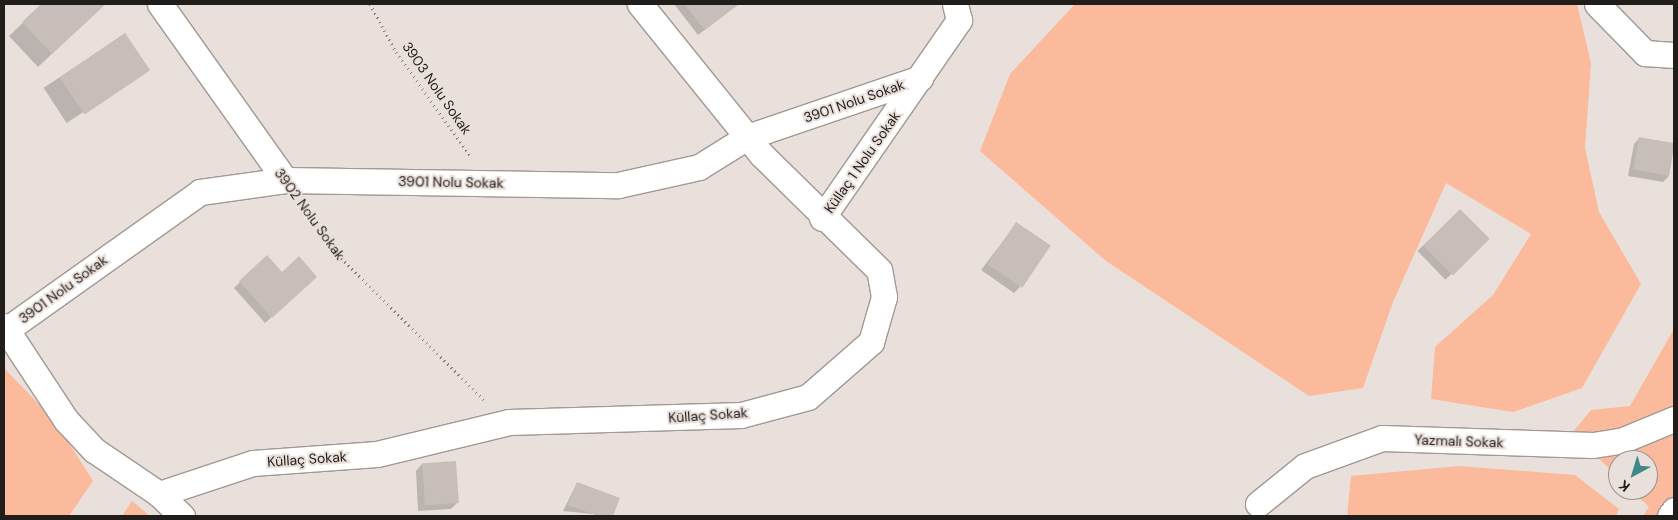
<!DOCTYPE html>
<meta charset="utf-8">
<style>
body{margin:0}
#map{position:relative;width:1678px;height:520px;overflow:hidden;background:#eae0db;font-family:"DM Sans",sans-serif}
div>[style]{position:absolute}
.green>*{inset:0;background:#fbba9b}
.shadow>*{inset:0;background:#0003;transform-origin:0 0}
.building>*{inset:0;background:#c8beb9;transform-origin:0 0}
.path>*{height:3px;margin-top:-1.5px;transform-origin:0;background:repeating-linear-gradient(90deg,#847d7a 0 1px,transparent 0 5px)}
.roads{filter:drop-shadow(1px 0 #a29894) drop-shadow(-1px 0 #a29894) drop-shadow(0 1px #a29894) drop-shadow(0 -1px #a29894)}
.minor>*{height:25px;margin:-12.5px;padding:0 12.5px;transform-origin:12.5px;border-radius:12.5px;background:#fff}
span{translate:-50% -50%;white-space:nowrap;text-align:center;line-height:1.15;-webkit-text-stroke:4px #eae0db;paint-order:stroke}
.street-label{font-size:14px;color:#211d1b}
.frame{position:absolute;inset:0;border:5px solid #211d1b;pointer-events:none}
.north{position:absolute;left:1608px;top:450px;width:50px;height:50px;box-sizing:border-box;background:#eae0db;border:1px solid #9a928e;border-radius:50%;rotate:219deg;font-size:14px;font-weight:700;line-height:20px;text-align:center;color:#211d1b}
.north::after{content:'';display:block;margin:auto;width:18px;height:22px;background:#3f8888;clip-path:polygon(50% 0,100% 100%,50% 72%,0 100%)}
</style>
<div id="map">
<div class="green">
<div style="clip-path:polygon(1075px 4px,1577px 4px,1591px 63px,1585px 148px,1599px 212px,1641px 284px,1582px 388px,1513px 412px,1431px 399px,1435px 347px,1493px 295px,1531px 234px,1446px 183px,1393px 302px,1363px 388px,1309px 396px,1106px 261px,980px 151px,1010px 74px)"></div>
<div style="clip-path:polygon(1674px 329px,1674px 516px,1643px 516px,1649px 507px,1631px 490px,1648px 490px,1648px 460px,1618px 460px,1618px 477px,1572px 433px,1591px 410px,1630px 406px)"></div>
<div style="clip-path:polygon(4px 368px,55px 421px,93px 481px,69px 516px,4px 516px)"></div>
<div style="clip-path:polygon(1459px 466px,1575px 475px,1619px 509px,1616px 516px,1347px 516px,1351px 476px)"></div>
<div style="clip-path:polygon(132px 501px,150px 516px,122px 516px)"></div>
</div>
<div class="shadow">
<div style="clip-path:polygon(43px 4px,105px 4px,38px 67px,9px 36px)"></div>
<div style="clip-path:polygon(674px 4px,739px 4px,698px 35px)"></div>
<div style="left:125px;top:35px;width:42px;height:97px;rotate:57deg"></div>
<div style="clip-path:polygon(1640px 138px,1674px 144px,1669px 176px,1663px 182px,1628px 176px,1634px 144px)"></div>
<div style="left:1460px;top:210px;width:40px;height:59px;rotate:46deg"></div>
<div style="clip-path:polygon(1017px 223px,1020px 287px,1014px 293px,981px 270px)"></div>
<div style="clip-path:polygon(282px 273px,310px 283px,265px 323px,234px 288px,240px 282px)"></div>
<div style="clip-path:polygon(422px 464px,457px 503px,451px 509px,418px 511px,416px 471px)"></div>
<div style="clip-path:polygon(577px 483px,618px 498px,612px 516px,563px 511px)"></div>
</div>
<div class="building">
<div style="clip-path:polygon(41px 4px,106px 4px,52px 54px,22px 22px)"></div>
<div style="clip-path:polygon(684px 4px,739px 4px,705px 30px)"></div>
<div style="left:125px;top:33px;width:45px;height:79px;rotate:56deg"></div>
<div style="left:1639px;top:137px;width:36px;height:33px;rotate:10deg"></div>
<div style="left:1460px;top:209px;width:42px;height:52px;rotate:45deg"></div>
<div style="left:1016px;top:222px;width:42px;height:51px;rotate:34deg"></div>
<div style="clip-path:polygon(267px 255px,282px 272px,299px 256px,317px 277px,272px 318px,239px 281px)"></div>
<div style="left:456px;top:461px;width:42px;height:34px;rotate:86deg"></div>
<div style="clip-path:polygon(577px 482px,620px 498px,613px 516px,598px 516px,568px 505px)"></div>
</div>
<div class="path">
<div style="left:370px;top:4px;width:55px;rotate:61.6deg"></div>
<div style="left:396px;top:52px;width:130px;rotate:54.4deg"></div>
<div style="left:302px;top:204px;width:57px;rotate:55.8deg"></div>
<div style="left:334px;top:251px;width:214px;rotate:44.8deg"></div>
</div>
<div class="roads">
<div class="minor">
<div style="left:160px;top:4px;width:216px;rotate:54.6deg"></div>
<div style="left:1597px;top:4px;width:69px;rotate:45.6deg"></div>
<div style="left:1645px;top:53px;width:29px;rotate:4deg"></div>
<div style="left:822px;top:218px;width:241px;rotate:-55.3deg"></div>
<div style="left:959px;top:20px;width:16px;rotate:-104deg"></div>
<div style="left:4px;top:326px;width:113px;rotate:56.6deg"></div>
<div style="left:66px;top:420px;width:41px;rotate:47deg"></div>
<div style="left:94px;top:450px;width:78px;rotate:34.1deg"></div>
<div style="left:159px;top:494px;width:32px;rotate:44deg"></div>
<div style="left:6px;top:330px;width:238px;rotate:-35.4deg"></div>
<div style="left:200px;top:192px;width:86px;rotate:-8deg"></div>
<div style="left:285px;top:180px;width:333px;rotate:0.9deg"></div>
<div style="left:618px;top:185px;width:83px;rotate:-12.5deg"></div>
<div style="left:699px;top:167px;width:57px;rotate:-32deg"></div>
<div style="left:747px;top:137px;width:183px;rotate:-18.8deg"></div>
<div style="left:159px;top:494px;width:99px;rotate:-18.3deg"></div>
<div style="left:253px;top:463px;width:124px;rotate:-4.2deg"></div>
<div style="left:377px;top:454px;width:136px;rotate:-13.6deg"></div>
<div style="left:509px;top:422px;width:232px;rotate:-1.7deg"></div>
<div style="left:741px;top:415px;width:69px;rotate:-15deg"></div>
<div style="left:808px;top:397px;width:84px;rotate:-41.1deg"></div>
<div style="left:871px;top:342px;width:47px;rotate:-73.9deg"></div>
<div style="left:884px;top:297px;width:27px;rotate:-100deg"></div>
<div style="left:879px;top:270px;width:165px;rotate:-135.5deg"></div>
<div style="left:761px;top:154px;width:193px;rotate:-128.9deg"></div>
<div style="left:1258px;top:504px;width:60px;rotate:-39deg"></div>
<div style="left:1305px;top:466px;width:82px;rotate:-20deg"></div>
<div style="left:1382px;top:438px;width:211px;rotate:1.9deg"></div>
<div style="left:1593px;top:445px;width:30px;rotate:-9deg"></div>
<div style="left:1623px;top:440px;width:55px;rotate:-22.4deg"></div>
<div style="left:1670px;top:516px;width:7px;rotate:-56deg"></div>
</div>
</div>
<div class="street-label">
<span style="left:437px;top:88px;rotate:55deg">3903 Nolu Sokak</span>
<span style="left:854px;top:101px;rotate:-19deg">3901 Nolu Sokak</span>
<span style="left:862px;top:162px;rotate:-55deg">Küllaç 1 Nolu Sokak</span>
<span style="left:451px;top:182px;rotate:1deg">3901 Nolu Sokak</span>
<span style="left:310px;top:214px;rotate:54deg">3902 Nolu Sokak</span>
<span style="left:63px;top:289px;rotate:-36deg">3901 Nolu Sokak</span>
<span style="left:708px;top:415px;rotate:-4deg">Küllaç Sokak</span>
<span style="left:1459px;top:441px;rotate:2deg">Yazmalı Sokak</span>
<span style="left:307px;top:459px;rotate:-4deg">Küllaç Sokak</span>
</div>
<div class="frame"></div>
<div class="north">K</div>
</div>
